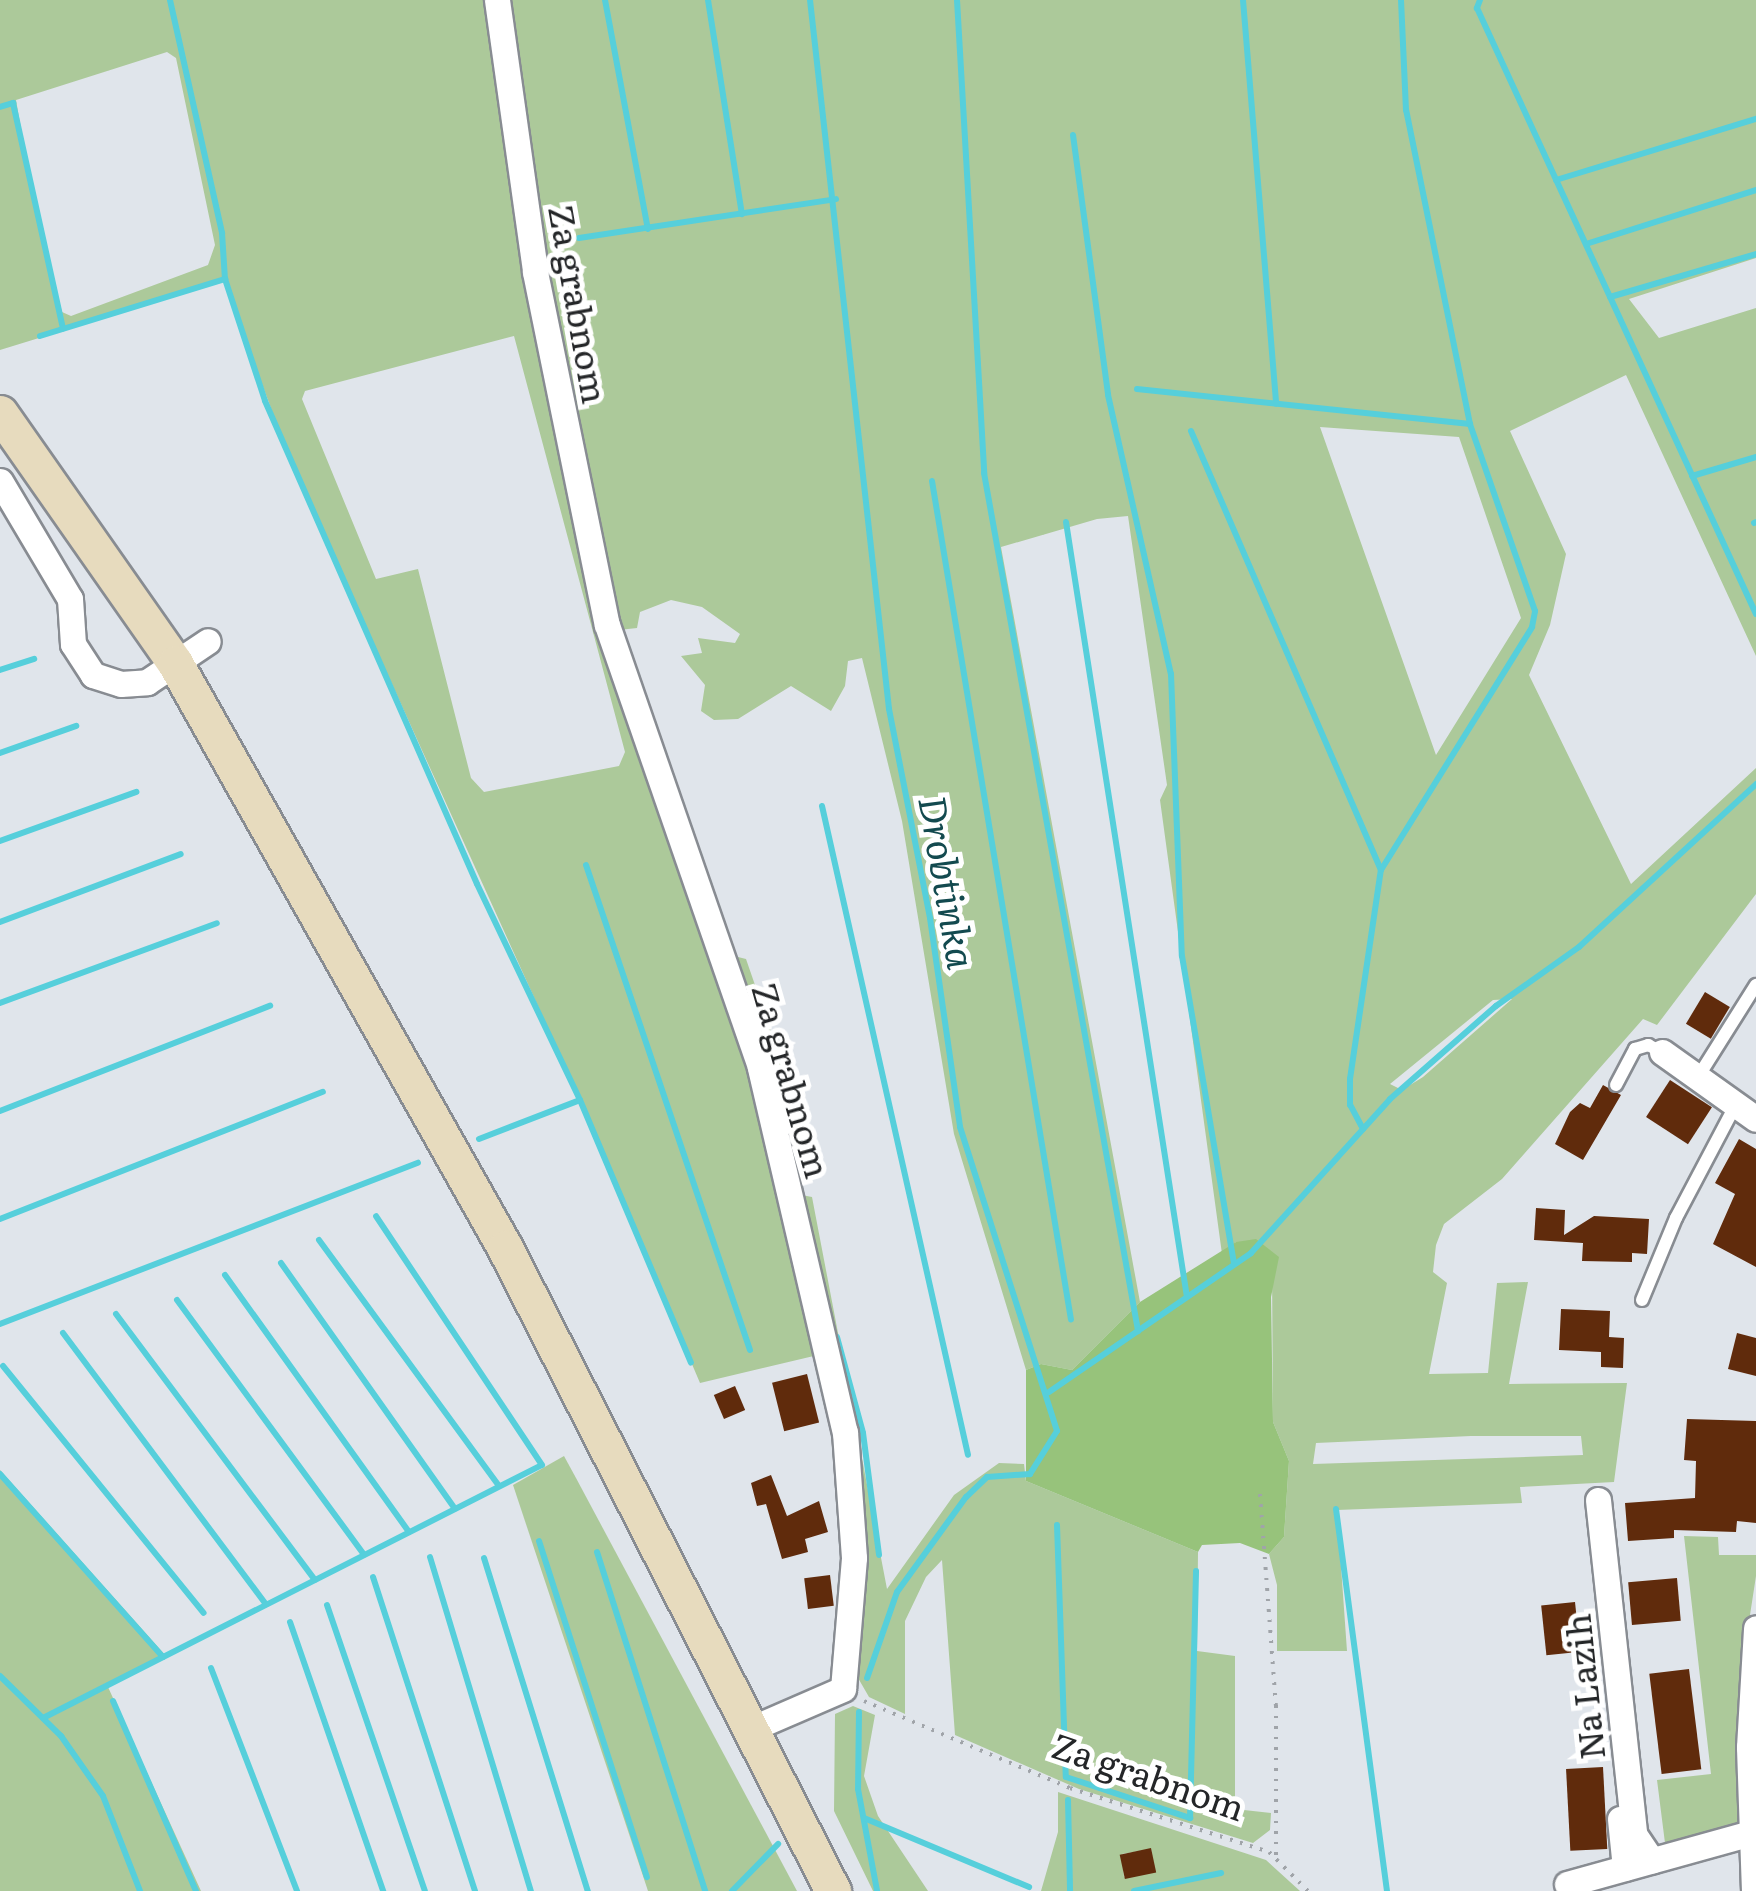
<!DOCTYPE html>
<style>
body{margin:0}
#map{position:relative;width:1756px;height:1891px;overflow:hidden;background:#e0e5eb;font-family:Literata,serif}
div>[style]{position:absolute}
.green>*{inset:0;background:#acc99a}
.forest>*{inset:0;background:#97c37b}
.stream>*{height:6px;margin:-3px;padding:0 3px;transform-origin:3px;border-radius:3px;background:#56cfdb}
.building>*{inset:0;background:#602b0c;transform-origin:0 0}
.path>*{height:4px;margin-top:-2px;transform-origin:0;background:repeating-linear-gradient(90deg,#a0a4a9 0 2.5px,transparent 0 10.5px)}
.roads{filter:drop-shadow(2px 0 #888c92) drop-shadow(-2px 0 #888c92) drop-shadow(0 2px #888c92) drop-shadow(0 -2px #888c92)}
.service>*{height:12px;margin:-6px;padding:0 6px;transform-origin:6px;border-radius:6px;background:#fff}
.minor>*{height:25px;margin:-12.5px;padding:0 12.5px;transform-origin:12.5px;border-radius:12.5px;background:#fff}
.secondary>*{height:35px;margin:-17.5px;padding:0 17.5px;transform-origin:17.5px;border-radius:17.5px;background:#e7dbbe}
span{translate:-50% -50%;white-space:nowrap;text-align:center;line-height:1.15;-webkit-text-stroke:10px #fff;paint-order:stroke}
.street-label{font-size:35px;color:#242628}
.water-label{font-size:38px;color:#134a4f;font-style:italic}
</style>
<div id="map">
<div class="green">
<div style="clip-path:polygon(evenodd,0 0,492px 0,573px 488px,751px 1069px,818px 1355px,700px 1383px,567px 1070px,289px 457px,224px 281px,0 350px,0 0,167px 52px,176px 58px,215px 245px,208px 265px,71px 316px,62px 312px,35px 208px,16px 100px,167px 52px,0 0,514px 336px,625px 752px,619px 766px,484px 792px,471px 778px,418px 569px,376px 579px,302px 399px,305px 391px,514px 336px)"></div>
<div style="clip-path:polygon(evenodd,505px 0,1756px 0,1756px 258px,1629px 299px,1659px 338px,1756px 308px,1756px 656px,1626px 375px,1510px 431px,1566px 554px,1550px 625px,1529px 675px,1631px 884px,1756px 768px,1756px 894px,1657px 1025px,1643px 1019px,1502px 1179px,1444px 1224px,1436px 1245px,1433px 1272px,1447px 1283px,1429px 1374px,1488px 1373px,1497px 1283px,1528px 1282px,1509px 1384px,1627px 1383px,1614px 1482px,1520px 1487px,1522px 1503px,1337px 1510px,1347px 1651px,1277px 1651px,1277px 1585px,1269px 1554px,1284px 1537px,1289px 1461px,1273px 1422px,1272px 1267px,1236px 1242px,1222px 1254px,1160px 800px,1167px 785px,1128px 516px,1097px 519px,1001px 547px,1140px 1302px,1072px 1370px,1041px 1364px,1026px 1370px,954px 1134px,902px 821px,862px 658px,848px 661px,845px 686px,831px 711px,791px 686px,738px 719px,714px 720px,701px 711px,705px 685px,681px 656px,702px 653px,698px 638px,735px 643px,740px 634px,702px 607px,671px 600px,640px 612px,637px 628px,619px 630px,555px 331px,505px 0,1320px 427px,1459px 437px,1521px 618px,1436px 755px,1320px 427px,505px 0,1512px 999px,1423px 1077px,1402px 1090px,1390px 1084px,1493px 1000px,1512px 999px,505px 0,1471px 1436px,1581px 1436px,1583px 1455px,1313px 1464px,1316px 1443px,1471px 1436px)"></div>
<div style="clip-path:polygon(730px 955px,746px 959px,784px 1069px,786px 1085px,771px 1092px)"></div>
<div style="clip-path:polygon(796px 1194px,812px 1197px,887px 1589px,954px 1495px,999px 1463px,1024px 1464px,1026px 1481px,1198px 1552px,1197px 1651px,1235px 1656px,1235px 1809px,1271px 1813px,1270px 1830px,1253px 1843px,1079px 1789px,955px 1735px,942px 1560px,926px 1577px,905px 1621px,905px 1714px,869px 1697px,854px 1671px,858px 1554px)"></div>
<div style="clip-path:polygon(564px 1456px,576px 1478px,797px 1891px,648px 1891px,513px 1485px)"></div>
<div style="clip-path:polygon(0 1470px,166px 1656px,108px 1687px,201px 1891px,0 1891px)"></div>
<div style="clip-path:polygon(1684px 1536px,1718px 1537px,1719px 1555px,1756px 1555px,1756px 1576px,1744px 1654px,1742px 1816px,1736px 1832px,1666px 1851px,1657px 1780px,1711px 1774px)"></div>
<div style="clip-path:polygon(853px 1706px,875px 1715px,864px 1776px,878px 1816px,928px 1891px,873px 1891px,834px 1811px,835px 1714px)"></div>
<div style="clip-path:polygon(evenodd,1058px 1792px,1266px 1860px,1300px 1891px,1041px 1891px,1058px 1832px,1058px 1792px,1151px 1849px,1154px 1872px,1124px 1877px,1122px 1854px,1151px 1849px)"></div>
</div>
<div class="forest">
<div style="clip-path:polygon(1256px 1239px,1279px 1257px,1271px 1297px,1273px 1422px,1289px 1461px,1284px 1537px,1269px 1554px,1240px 1543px,1202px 1545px,1198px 1552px,1026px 1481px,1026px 1370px,1041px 1364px,1072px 1370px,1140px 1302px,1236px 1242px)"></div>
</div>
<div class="stream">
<div style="left:170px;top:0;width:239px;rotate:77.4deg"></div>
<div style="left:222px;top:233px;width:46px;rotate:86.3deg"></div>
<div style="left:225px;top:279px;width:128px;rotate:71.8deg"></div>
<div style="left:265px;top:401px;width:527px;rotate:66.3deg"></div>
<div style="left:477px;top:884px;width:239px;rotate:64.5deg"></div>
<div style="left:580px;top:1100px;width:285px;rotate:67.1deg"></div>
<div style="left:605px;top:0;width:233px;rotate:79.4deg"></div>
<div style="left:708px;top:0;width:217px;rotate:81deg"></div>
<div style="left:810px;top:0;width:713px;rotate:83.64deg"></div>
<div style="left:889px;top:709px;width:213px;rotate:78.9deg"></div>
<div style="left:930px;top:918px;width:211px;rotate:81.8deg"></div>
<div style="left:960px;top:1127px;width:319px;rotate:72.3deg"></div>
<div style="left:1057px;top:1431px;width:51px;rotate:122.1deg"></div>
<div style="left:1030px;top:1474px;width:43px;rotate:176deg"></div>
<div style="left:987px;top:1477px;width:29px;rotate:136deg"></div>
<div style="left:966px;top:1497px;width:117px;rotate:126deg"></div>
<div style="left:897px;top:1592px;width:91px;rotate:109.2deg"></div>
<div style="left:957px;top:0;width:474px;rotate:86.7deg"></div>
<div style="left:984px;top:473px;width:872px;rotate:79.82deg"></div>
<div style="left:1243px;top:0;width:405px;rotate:85.3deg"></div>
<div style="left:1480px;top:0;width:9px;rotate:111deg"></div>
<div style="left:1477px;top:8px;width:667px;rotate:65.28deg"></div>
<div style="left:0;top:107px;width:14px;rotate:-17deg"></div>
<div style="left:13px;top:103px;width:231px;rotate:77.5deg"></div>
<div style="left:1073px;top:135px;width:262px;rotate:82.3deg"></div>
<div style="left:1108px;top:395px;width:286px;rotate:77.3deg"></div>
<div style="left:1171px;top:674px;width:282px;rotate:87.8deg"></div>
<div style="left:1182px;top:956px;width:312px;rotate:80.4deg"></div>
<div style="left:1556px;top:180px;width:209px;rotate:-17deg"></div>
<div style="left:579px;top:238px;width:260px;rotate:-8.6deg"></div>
<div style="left:1586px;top:244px;width:178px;rotate:-17.6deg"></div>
<div style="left:1610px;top:297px;width:152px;rotate:-16.4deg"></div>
<div style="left:40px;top:336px;width:194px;rotate:-17.1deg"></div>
<div style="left:1137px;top:389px;width:335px;rotate:6deg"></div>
<div style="left:1191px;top:431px;width:478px;rotate:66.6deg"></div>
<div style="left:1692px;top:476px;width:67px;rotate:-16.5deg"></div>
<div style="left:932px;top:481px;width:850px;rotate:80.59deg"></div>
<div style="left:1066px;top:522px;width:784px;rotate:81.13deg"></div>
<div style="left:1754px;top:523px;width:2px;rotate:-27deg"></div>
<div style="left:0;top:670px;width:36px;rotate:-18deg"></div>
<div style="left:0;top:753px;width:81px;rotate:-19.6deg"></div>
<div style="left:822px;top:806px;width:665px;rotate:77.32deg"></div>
<div style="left:0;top:841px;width:145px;rotate:-19.8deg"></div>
<div style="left:586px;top:865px;width:512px;rotate:71.32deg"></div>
<div style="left:0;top:922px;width:193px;rotate:-20.6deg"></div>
<div style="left:0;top:1003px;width:231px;rotate:-20.2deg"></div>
<div style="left:0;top:1111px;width:290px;rotate:-21.3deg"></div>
<div style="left:1363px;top:1129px;width:27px;rotate:-118deg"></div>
<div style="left:1350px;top:1105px;width:26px;rotate:-90deg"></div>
<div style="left:1350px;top:1079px;width:211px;rotate:-81.6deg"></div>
<div style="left:1381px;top:870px;width:286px;rotate:-58.1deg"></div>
<div style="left:1532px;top:627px;width:16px;rotate:-79deg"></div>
<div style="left:1535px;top:611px;width:198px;rotate:-109.2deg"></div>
<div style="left:1470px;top:424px;width:320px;rotate:-101.5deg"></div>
<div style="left:1406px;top:110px;width:110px;rotate:-92.6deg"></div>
<div style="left:479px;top:1139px;width:108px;rotate:-21.1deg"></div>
<div style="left:0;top:1219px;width:347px;rotate:-21.5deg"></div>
<div style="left:319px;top:1240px;width:303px;rotate:53.8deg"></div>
<div style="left:281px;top:1263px;width:301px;rotate:54.7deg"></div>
<div style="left:225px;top:1275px;width:316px;rotate:54.4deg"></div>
<div style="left:177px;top:1300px;width:316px;rotate:53.7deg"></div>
<div style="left:116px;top:1314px;width:332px;rotate:53.2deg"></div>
<div style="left:0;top:1324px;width:448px;rotate:-21.1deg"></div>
<div style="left:63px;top:1333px;width:339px;rotate:53.2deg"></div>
<div style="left:837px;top:1337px;width:99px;rotate:74.8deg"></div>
<div style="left:863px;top:1433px;width:123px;rotate:82.5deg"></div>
<div style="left:3px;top:1366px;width:318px;rotate:50.9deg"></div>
<div style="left:1049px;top:1392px;width:245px;rotate:-34.5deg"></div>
<div style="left:1251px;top:1253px;width:207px;rotate:-47.9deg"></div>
<div style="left:1390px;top:1099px;width:141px;rotate:-41.3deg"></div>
<div style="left:1496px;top:1006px;width:102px;rotate:-35.4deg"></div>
<div style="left:1579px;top:947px;width:241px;rotate:-42.6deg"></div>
<div style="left:0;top:1474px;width:245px;rotate:48.3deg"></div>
<div style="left:1336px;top:1509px;width:385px;rotate:82.4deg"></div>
<div style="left:1057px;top:1525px;width:252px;rotate:88deg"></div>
<div style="left:1066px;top:1777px;width:131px;rotate:18.3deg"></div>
<div style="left:1190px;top:1818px;width:247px;rotate:-88.6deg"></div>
<div style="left:539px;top:1541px;width:353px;rotate:72.2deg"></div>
<div style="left:597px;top:1552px;width:356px;rotate:72.3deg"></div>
<div style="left:430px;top:1557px;width:349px;rotate:73.2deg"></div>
<div style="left:484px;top:1558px;width:349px;rotate:72.7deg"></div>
<div style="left:373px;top:1577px;width:330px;rotate:72deg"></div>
<div style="left:327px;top:1605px;width:302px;rotate:71.1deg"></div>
<div style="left:290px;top:1622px;width:285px;rotate:70.9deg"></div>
<div style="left:211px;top:1668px;width:239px;rotate:68.9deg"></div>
<div style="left:0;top:1676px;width:86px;rotate:44.5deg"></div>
<div style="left:61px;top:1736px;width:73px;rotate:55deg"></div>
<div style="left:103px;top:1796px;width:102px;rotate:68.7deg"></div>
<div style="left:113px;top:1701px;width:207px;rotate:66.4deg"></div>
<div style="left:859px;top:1712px;width:77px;rotate:90.7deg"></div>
<div style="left:858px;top:1789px;width:104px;rotate:79.4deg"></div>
<div style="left:43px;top:1718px;width:559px;rotate:-26.89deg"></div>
<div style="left:542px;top:1465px;width:299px;rotate:-123.7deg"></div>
<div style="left:1068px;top:1800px;width:91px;rotate:88.7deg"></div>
<div style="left:864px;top:1818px;width:179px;rotate:22.7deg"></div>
<div style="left:732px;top:1891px;width:66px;rotate:-45.6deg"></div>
<div style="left:1134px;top:1891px;width:89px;rotate:-11.7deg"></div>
</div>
<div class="building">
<div style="left:1705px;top:992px;width:29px;height:37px;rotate:31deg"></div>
<div style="left:1670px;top:1080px;width:50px;height:44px;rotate:33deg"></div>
<div style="clip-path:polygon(1603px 1085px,1621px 1095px,1583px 1160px,1555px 1144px,1570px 1112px,1580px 1103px,1590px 1108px)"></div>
<div style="clip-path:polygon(1739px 1139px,1756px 1149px,1756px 1267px,1713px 1244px,1735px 1194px,1715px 1183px)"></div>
<div style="clip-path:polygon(1536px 1208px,1565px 1210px,1564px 1235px,1594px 1216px,1649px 1219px,1647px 1254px,1632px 1253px,1632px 1262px,1582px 1261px,1583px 1243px,1534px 1240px)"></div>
<div style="clip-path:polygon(1561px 1309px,1610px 1311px,1609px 1337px,1624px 1338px,1623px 1368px,1601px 1367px,1601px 1352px,1559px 1350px)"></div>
<div style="clip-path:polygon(1737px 1333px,1756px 1338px,1756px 1376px,1728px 1369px)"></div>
<div style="left:807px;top:1374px;width:50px;height:36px;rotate:76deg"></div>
<div style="left:735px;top:1386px;width:26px;height:23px;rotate:67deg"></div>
<div style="clip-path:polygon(1687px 1419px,1756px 1421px,1756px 1523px,1737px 1521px,1736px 1532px,1674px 1530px,1674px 1538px,1628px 1541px,1625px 1503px,1695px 1498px,1696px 1461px,1684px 1460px)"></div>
<div style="clip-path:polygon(771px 1475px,787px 1516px,819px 1501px,828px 1532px,805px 1539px,808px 1552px,782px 1559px,766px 1504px,757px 1506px,751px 1483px)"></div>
<div style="left:830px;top:1575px;width:31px;height:26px;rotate:83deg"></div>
<div style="left:1677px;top:1578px;width:43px;height:49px;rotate:85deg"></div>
<div style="left:1575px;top:1602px;width:50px;height:34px;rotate:84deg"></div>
<div style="left:1689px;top:1669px;width:101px;height:40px;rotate:83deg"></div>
<div style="left:1603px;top:1767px;width:82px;height:37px;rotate:87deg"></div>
<div style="left:1151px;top:1848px;width:25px;height:32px;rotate:78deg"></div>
</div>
<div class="path">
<div style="left:1260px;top:1494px;width:212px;rotate:85.7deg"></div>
<div style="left:1276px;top:1705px;width:153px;rotate:90deg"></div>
<div style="left:864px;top:1701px;width:224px;rotate:22.9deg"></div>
<div style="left:1070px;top:1788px;width:209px;rotate:17.8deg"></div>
<div style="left:1269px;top:1852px;width:55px;rotate:45deg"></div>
</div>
<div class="roads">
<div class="service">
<div style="left:1698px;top:1077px;width:109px;rotate:-57.8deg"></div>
<div style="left:1616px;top:1085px;width:41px;rotate:-62.2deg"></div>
<div style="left:1635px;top:1049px;width:14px;rotate:-17deg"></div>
<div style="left:1648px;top:1045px;width:16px;rotate:27deg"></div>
<div style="left:1642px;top:1300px;width:89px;rotate:-67.5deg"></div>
<div style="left:1676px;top:1218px;width:129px;rotate:-62.2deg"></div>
</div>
<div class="minor">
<div style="left:497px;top:0;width:275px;rotate:82deg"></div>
<div style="left:535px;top:272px;width:360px;rotate:78.5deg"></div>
<div style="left:607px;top:625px;width:469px;rotate:70.9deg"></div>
<div style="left:760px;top:1068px;width:374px;rotate:76.9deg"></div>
<div style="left:845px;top:1432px;width:126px;rotate:85.9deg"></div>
<div style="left:854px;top:1558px;width:131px;rotate:94.8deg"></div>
<div style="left:843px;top:1689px;width:98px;rotate:156.6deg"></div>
<div style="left:0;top:481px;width:137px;rotate:59.3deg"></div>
<div style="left:70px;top:599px;width:45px;rotate:86.2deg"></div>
<div style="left:73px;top:644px;width:37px;rotate:57deg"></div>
<div style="left:93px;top:675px;width:29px;rotate:18deg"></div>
<div style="left:121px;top:684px;width:26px;rotate:-4deg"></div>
<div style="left:147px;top:682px;width:73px;rotate:-33.9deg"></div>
<div style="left:1662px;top:1052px;width:115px;rotate:35.5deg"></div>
<div style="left:1598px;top:1500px;width:336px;rotate:83.8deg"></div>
<div style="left:1634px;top:1834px;width:32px;rotate:56deg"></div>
<div style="left:1620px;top:1819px;width:49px;rotate:84.2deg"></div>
<div style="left:1567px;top:1884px;width:191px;rotate:-15.5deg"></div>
<div style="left:1754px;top:1891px;width:144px;rotate:-92deg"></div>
<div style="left:1749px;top:1747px;width:119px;rotate:-86.6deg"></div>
</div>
<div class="secondary">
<div style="left:0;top:413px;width:305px;rotate:55deg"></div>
<div style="left:175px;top:663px;width:672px;rotate:60.57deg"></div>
<div style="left:505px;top:1248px;width:722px;rotate:62.97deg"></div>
</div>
</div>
<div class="street-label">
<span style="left:580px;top:304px;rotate:80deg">Za grabnom</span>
<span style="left:793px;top:1080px;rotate:74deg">Za grabnom</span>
<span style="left:1583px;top:1687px;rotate:-96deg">Na Lazih</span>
<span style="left:1149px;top:1775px;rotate:19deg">Za grabnom</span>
</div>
<div class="water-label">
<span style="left:949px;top:882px;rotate:80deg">Drobtinka</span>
</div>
</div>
